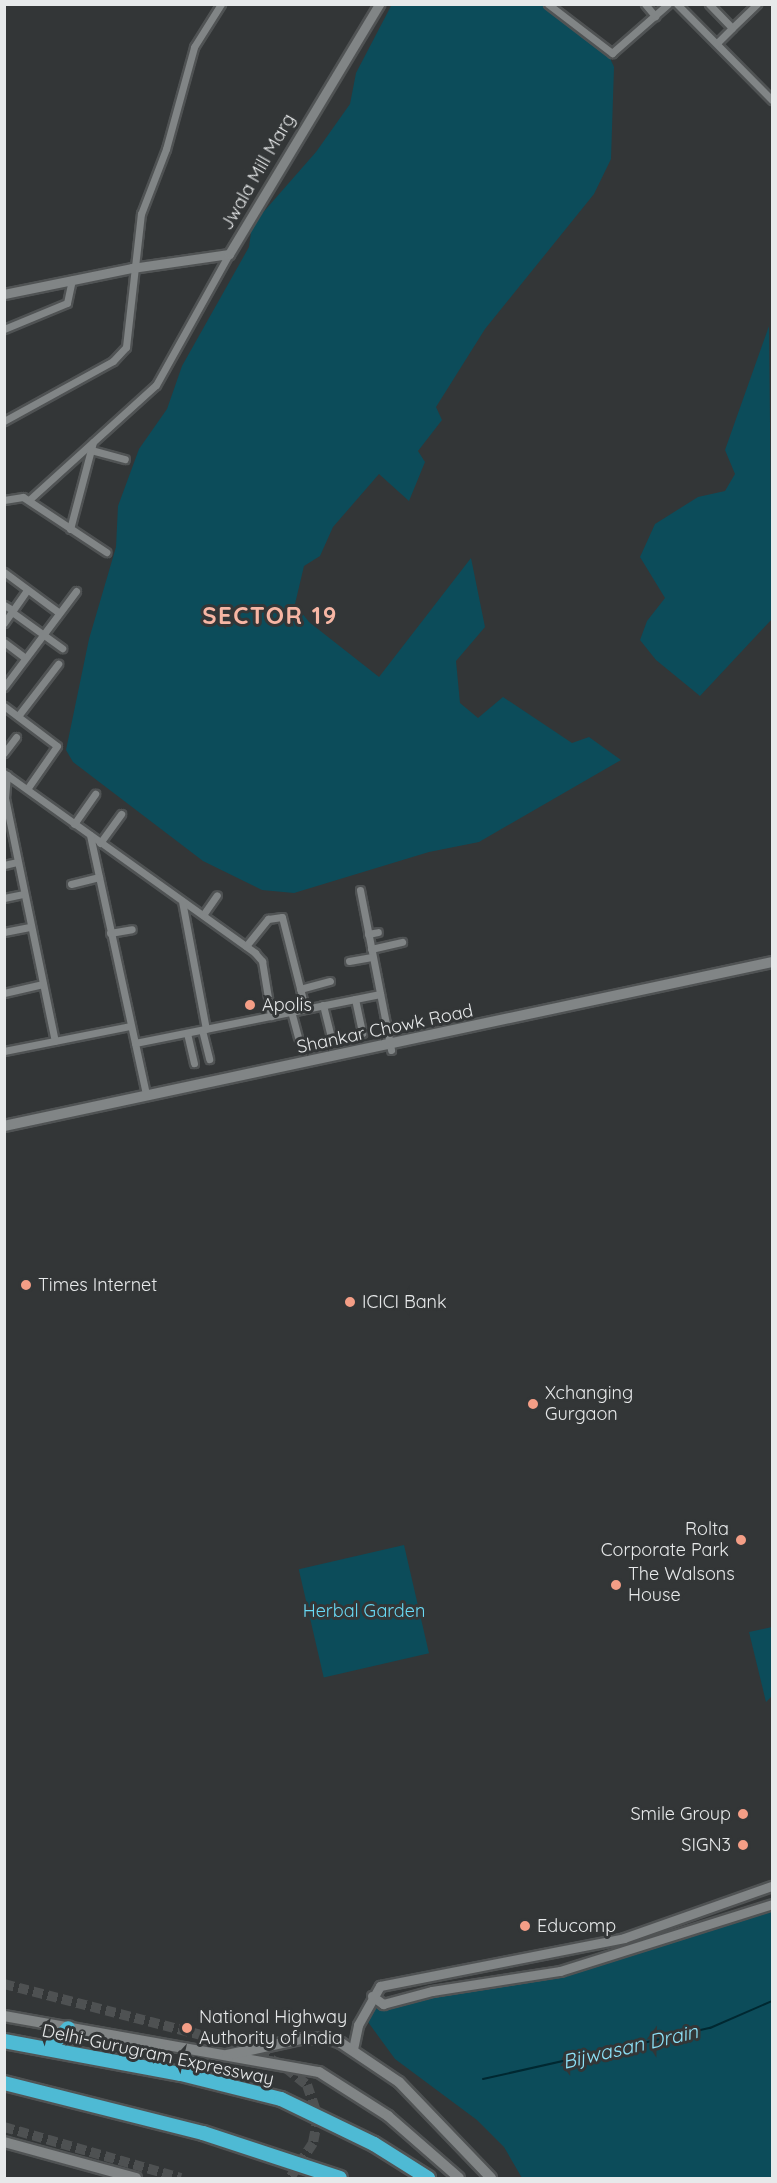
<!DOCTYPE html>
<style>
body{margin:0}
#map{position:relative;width:777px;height:2183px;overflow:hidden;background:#333637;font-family:Quicksand,sans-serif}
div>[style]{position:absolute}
.green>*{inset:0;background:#0c4c5a;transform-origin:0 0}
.stream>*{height:2px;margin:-1px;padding:0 1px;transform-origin:1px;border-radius:1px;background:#002831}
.secondary-tunnel>*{height:10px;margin-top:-5px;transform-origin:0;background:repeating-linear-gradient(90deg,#4e5152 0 10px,transparent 0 15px)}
.roads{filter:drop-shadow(2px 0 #505354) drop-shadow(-2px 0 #505354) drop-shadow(0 2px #505354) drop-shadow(0 -2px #505354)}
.minor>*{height:7px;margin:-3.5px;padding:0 3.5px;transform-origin:3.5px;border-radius:3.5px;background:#818586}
.tertiary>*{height:9px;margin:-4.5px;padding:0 4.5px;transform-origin:4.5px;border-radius:4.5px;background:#818586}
.secondary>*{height:10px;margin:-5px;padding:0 5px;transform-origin:5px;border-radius:5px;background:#818586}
.motorway>*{height:14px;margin:-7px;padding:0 7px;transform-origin:7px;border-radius:7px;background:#4ebad4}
.dots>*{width:16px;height:16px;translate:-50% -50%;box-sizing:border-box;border:3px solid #333637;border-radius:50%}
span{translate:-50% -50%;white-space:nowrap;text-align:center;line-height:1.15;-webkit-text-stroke:6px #333637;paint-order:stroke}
.street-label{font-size:18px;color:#e7e9ea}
.poi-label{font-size:18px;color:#e7e9ea}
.left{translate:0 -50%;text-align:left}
.right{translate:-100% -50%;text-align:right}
.park-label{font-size:18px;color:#69daf5}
.water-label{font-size:20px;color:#8de2f8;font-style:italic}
.district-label{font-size:24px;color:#f7b6a4;font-weight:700;letter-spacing:1.5px}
.frame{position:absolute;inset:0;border:6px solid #e7e9ea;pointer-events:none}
</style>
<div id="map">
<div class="green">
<div style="clip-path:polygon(543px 5px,609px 56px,614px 67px,611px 159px,594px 194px,485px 329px,436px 407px,442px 420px,418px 451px,425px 462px,409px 501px,379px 474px,333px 527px,320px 556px,304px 566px,295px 604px,309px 622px,379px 677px,471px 558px,485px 627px,456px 661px,460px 703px,478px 718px,503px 697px,572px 743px,589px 737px,621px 760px,479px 842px,429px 852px,294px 893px,262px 890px,203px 861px,73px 762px,66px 750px,89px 639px,116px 547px,118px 506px,139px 449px,167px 409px,182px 366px,249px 247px,252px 225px,316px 152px,350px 104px,356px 73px,391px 6px)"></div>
<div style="clip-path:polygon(769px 326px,772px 619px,700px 696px,656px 660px,640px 640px,647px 621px,665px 598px,640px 557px,655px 524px,698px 497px,725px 491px,735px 474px,725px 450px)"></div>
<div style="left:404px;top:1545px;width:111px;height:108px;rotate:77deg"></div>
<div style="clip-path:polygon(772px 1627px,772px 1696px,766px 1702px,749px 1632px)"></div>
<div style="clip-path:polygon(772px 1898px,772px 2178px,522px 2178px,504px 2147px,477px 2120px,395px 2059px,368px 2022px,372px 2000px,581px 1963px)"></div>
</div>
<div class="stream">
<div style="left:483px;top:2079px;width:233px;rotate:-12.7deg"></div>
<div style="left:710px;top:2028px;width:68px;rotate:-23.5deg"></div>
</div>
<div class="secondary-tunnel">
<div style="left:4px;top:1984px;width:228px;rotate:14.5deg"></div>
<div style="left:225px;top:2041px;width:36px;rotate:18deg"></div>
<div style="left:259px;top:2052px;width:31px;rotate:31deg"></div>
<div style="left:286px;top:2068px;width:27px;rotate:39deg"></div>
<div style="left:307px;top:2085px;width:34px;rotate:71deg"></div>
<div style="left:318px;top:2117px;width:26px;rotate:101deg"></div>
<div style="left:313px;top:2143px;width:42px;rotate:123.3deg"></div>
<div style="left:4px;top:2127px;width:184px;rotate:16.1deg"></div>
</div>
<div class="roads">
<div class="minor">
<div style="left:548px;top:4px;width:81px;rotate:37.4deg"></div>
<div style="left:612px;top:53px;width:74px;rotate:-41.2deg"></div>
<div style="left:645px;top:4px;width:16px;rotate:50deg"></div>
<div style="left:677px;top:4px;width:135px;rotate:45.3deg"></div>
<div style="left:709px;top:4px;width:33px;rotate:46deg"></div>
<div style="left:732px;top:28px;width:35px;rotate:-44deg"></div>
<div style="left:717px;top:43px;width:21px;rotate:-45deg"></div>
<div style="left:4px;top:329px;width:68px;rotate:-22.4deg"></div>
<div style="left:67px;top:303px;width:24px;rotate:-78deg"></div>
<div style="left:4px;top:421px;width:124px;rotate:-28.8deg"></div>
<div style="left:113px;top:361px;width:19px;rotate:-47deg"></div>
<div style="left:126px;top:347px;width:134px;rotate:-83.6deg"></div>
<div style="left:141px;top:214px;width:70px;rotate:-69deg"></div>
<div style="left:166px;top:149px;width:106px;rotate:-74.6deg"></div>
<div style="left:194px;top:47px;width:51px;rotate:-57.9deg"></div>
<div style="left:91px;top:450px;width:35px;rotate:15deg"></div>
<div style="left:4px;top:500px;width:19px;rotate:-9deg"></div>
<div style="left:23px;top:497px;width:100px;rotate:33.5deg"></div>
<div style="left:29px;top:500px;width:171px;rotate:-42.2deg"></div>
<div style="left:156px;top:385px;width:150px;rotate:-60.9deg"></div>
<div style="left:70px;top:529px;width:90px;rotate:-75.2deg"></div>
<div style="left:4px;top:572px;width:67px;rotate:36.5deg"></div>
<div style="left:4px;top:605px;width:6px;rotate:31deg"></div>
<div style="left:12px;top:612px;width:62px;rotate:35.8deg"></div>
<div style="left:4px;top:623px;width:40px;rotate:-55.1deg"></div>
<div style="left:4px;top:642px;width:26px;rotate:37deg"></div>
<div style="left:4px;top:687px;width:120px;rotate:-53.1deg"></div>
<div style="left:4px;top:706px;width:66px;rotate:37deg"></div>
<div style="left:57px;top:746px;width:52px;rotate:124.9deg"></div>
<div style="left:18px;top:716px;width:66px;rotate:-52.4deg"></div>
<div style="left:4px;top:753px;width:20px;rotate:-53deg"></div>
<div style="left:4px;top:773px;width:309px;rotate:35.6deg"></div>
<div style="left:255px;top:953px;width:11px;rotate:49deg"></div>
<div style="left:262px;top:961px;width:56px;rotate:80.7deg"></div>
<div style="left:7px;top:775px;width:23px;rotate:95deg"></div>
<div style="left:5px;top:798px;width:248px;rotate:78.4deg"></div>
<div style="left:74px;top:824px;width:37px;rotate:-55deg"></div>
<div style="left:90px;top:835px;width:266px;rotate:77.8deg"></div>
<div style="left:100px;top:843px;width:36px;rotate:-54deg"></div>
<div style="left:4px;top:865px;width:13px;rotate:-13deg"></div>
<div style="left:71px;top:884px;width:29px;rotate:-14deg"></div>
<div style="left:360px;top:890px;width:163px;rotate:79deg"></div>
<div style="left:4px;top:898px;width:19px;rotate:-12deg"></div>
<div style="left:182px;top:901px;width:130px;rotate:79.4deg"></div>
<div style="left:203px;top:915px;width:24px;rotate:-55deg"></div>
<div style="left:4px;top:932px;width:26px;rotate:-11deg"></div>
<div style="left:110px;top:933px;width:22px;rotate:-10deg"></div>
<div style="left:368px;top:934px;width:10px;rotate:-11deg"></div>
<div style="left:246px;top:946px;width:35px;rotate:-51deg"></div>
<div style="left:268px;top:919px;width:14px;rotate:-8deg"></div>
<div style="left:282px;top:917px;width:94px;rotate:75.8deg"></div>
<div style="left:371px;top:949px;width:32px;rotate:-13deg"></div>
<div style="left:349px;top:961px;width:23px;rotate:-10deg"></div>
<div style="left:300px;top:989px;width:31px;rotate:-15deg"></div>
<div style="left:4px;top:993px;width:40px;rotate:-13deg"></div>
<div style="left:355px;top:999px;width:35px;rotate:78deg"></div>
<div style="left:323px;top:1005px;width:34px;rotate:76deg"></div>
<div style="left:291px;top:1011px;width:27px;rotate:75deg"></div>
<div style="left:202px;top:1030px;width:30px;rotate:76deg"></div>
<div style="left:187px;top:1033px;width:31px;rotate:77deg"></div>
<div style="left:135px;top:1043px;width:250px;rotate:-11.3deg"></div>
<div style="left:4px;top:1051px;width:128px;rotate:-11.2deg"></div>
</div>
<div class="tertiary">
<div style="left:4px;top:294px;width:131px;rotate:-11.5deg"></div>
<div style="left:132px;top:268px;width:98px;rotate:-8.2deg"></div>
<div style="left:229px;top:254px;width:292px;rotate:-59deg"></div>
<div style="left:372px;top:1996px;width:14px;rotate:36deg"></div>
<div style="left:383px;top:2004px;width:51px;rotate:-14.9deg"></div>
<div style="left:432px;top:1991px;width:130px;rotate:-8.9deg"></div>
<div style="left:560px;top:1971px;width:222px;rotate:-17.5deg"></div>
<div style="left:353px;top:2049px;width:25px;rotate:-78deg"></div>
<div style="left:358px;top:2025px;width:45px;rotate:-60.6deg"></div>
<div style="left:380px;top:1986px;width:249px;rotate:-11.1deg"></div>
<div style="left:624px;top:1938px;width:157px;rotate:-19.4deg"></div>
</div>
<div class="secondary">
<div style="left:4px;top:1126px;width:785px;rotate:-12.05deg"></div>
<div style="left:4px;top:2016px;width:320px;rotate:10.1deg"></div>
<div style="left:319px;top:2072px;width:82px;rotate:32.5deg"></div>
<div style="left:388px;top:2116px;width:94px;rotate:41.1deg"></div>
<div style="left:227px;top:2055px;width:76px;rotate:-12.2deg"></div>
<div style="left:301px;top:2039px;width:27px;rotate:-2deg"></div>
<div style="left:328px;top:2038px;width:14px;rotate:21deg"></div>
<div style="left:341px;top:2043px;width:70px;rotate:33.9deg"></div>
<div style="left:399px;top:2082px;width:133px;rotate:46.2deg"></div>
<div style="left:4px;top:2142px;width:137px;rotate:15.3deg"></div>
</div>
<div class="motorway">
<div style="left:4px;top:2041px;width:180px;rotate:10.6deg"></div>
<div style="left:181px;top:2074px;width:103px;rotate:14deg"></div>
<div style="left:281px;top:2099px;width:103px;rotate:25.8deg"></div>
<div style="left:374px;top:2144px;width:64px;rotate:32.2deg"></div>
<div style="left:48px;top:2049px;width:29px;rotate:-46deg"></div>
<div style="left:4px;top:2083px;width:205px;rotate:14.1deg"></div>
<div style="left:203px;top:2133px;width:144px;rotate:18.2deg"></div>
</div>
</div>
<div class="dots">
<div style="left:250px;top:1005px;background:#f49e86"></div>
<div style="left:26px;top:1285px;background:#f49e86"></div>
<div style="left:350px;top:1302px;background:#f49e86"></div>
<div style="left:533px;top:1404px;background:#f49e86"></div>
<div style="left:741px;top:1540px;background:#f49e86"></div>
<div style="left:616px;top:1585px;background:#f49e86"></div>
<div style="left:743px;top:1814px;background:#f49e86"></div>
<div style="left:743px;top:1845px;background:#f49e86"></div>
<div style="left:525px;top:1926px;background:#f49e86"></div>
<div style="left:187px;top:2028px;background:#f49e86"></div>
</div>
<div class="street-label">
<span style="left:258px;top:172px;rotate:-60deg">Jwala Mill Marg</span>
<span style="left:385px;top:1029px;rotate:-12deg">Shankar Chowk Road</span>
<span style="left:158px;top:2055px;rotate:12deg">Delhi-Gurugram Expressway</span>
</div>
<div class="poi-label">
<span class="left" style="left:262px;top:1005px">Apolis</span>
<span class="left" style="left:38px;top:1285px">Times Internet</span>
<span class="left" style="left:362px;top:1302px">ICICI Bank</span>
<span class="left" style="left:545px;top:1404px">Xchanging<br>Gurgaon</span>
<span class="right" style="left:729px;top:1540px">Rolta<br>Corporate Park</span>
<span class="left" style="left:628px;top:1585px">The Walsons<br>House</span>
<span class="right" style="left:731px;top:1814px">Smile Group</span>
<span class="right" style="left:731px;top:1845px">SIGN3</span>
<span class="left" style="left:537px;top:1926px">Educomp</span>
<span class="left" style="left:199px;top:2028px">National Highway<br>Authority of India</span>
</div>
<div class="park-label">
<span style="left:364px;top:1611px">Herbal Garden</span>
</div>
<div class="water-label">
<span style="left:630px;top:2046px;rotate:-13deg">Bijwasan Drain</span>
</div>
<div class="district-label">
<span style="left:270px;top:616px">SECTOR 19</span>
</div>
<div class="frame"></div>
</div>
